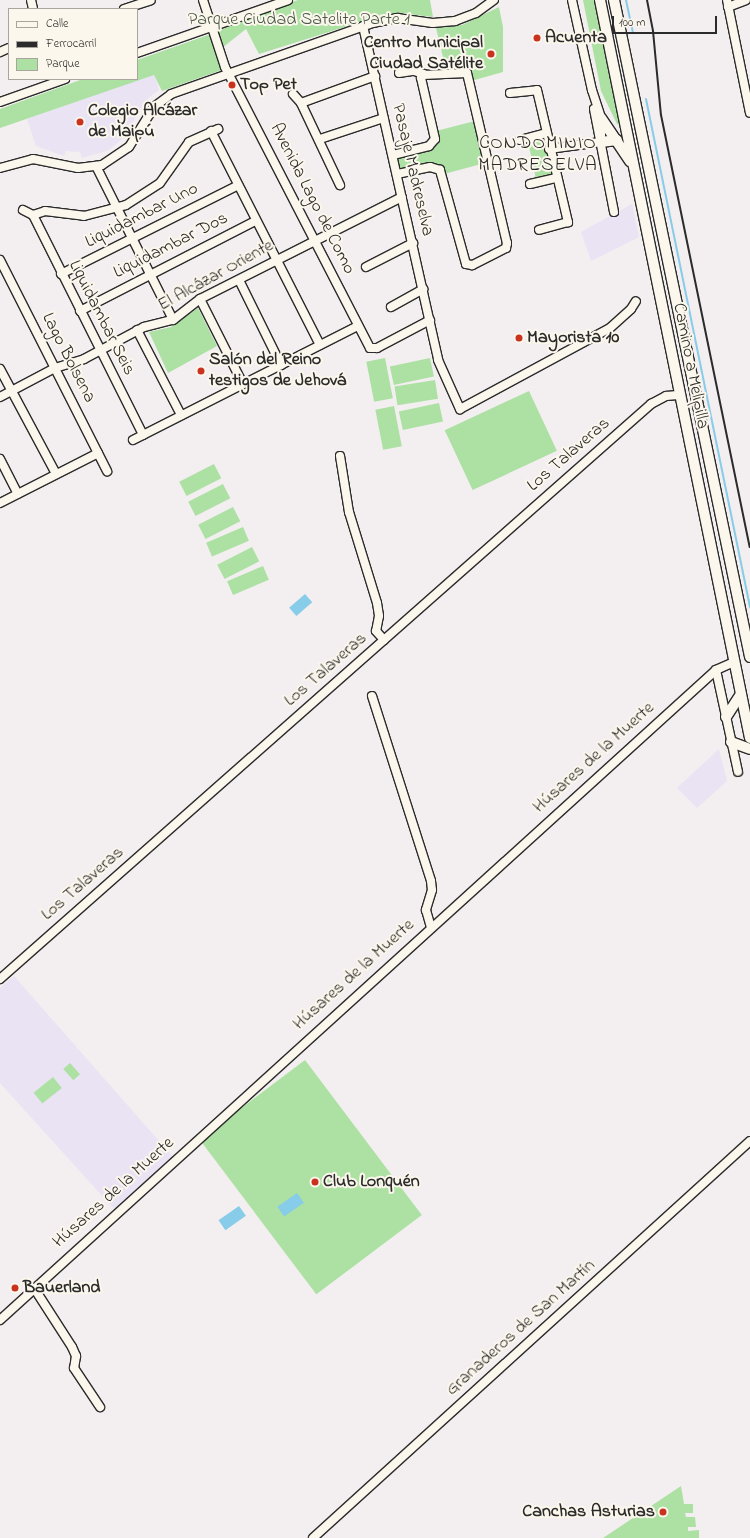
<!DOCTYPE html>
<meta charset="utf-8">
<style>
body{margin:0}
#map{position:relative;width:750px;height:1538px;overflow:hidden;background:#f3eeef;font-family:"Indie Flower",sans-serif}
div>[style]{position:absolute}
.built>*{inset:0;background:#e9e3f3}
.green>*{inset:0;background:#ace1a3;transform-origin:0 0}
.water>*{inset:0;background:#87cce8;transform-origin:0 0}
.stream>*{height:2px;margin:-1px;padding:0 1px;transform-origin:1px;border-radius:1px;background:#87cce8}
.roads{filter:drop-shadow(1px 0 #2b2b2b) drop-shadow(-1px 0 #2b2b2b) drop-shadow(0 1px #2b2b2b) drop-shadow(0 -1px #2b2b2b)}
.minor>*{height:8px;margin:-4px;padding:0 4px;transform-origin:4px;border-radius:4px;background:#fbf7ec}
.major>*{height:10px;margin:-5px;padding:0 5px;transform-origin:5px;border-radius:5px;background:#fbf7ec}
.rail>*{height:2px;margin:-1px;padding:0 1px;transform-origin:1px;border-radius:1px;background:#2b2b2b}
.dots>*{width:11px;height:11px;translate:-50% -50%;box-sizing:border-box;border:2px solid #fbf7ec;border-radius:50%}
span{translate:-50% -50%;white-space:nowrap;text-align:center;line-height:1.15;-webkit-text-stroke:4px #fbf7ec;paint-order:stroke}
.park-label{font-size:18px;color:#4b5849}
.poi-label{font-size:18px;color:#2b2b2b;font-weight:700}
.left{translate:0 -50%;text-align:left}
.right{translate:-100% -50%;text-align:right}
.street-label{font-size:18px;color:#2b2b2b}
.neighbourhood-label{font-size:19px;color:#2b2b2b;letter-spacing:1px}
.legend{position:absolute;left:8px;top:8px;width:130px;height:72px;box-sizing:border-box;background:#fbf7ec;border:1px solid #a8a59f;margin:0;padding:5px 7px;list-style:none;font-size:12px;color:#2b2b2b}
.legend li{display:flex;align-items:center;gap:8px;height:20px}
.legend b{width:20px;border:1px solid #a8a59f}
.scale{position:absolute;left:612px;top:16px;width:105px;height:18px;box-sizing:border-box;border:2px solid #2b2b2b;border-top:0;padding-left:5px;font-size:12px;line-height:14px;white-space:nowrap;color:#2b2b2b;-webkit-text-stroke:3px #fbf7ec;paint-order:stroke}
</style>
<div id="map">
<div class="built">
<div style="clip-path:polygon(154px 74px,159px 90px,149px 97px,122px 139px,109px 150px,82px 158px,80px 152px,66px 151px,64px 156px,36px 146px,27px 119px)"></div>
<div style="clip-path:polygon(632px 204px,639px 237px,591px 261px,581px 232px)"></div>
<div style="clip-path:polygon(719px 749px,727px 781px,697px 808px,677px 788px)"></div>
<div style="clip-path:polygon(14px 976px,173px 1157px,115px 1210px,0 1083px,0 988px)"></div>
</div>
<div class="green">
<div style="clip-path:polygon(298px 0,430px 0,433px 17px,400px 13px,383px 15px,259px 54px,246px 29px,222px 48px,214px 29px)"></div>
<div style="clip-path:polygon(583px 0,595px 0,621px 126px,617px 124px,601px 91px)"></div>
<div style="clip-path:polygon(499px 7px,503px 27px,503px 72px,471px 81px,463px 67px,446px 70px,436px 28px,462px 25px)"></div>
<div style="clip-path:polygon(211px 34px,225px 67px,219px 71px,162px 91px,154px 75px,0 128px,0 109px,83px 79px,137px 79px,137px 60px)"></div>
<div style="clip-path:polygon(475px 121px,485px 163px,444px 174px,440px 168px,399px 171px,397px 158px,429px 149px,436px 131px)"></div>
<div style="left:545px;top:135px;width:43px;height:18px;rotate:78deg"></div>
<div style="clip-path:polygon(198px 308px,217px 346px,168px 373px,149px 332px,171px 327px)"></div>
<div style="left:385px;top:358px;width:41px;height:19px;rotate:79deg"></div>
<div style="left:430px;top:358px;width:19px;height:41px;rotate:78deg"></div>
<div style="left:435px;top:380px;width:19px;height:41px;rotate:81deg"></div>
<div style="left:529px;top:391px;width:66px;height:93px;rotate:65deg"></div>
<div style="left:439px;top:403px;width:19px;height:41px;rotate:78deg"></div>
<div style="left:394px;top:406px;width:41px;height:19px;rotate:79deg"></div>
<div style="left:214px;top:464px;width:16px;height:39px;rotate:63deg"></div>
<div style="left:223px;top:484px;width:16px;height:39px;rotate:63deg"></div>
<div style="left:233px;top:507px;width:16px;height:39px;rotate:63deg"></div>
<div style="left:243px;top:527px;width:15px;height:40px;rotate:67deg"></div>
<div style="left:252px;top:547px;width:16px;height:39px;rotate:63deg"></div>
<div style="left:263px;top:566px;width:15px;height:39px;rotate:67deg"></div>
<div style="left:305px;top:1060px;width:194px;height:132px;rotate:53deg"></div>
<div style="left:70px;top:1063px;width:15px;height:9px;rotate:48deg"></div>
<div style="left:53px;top:1077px;width:14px;height:25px;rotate:51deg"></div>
<div style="clip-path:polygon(681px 1486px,684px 1504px,693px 1504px,693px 1513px,685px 1513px,686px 1517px,695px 1517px,696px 1527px,688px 1527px,688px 1531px,699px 1530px,699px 1538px,603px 1538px)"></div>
</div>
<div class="water">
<div style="left:305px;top:594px;width:11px;height:21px;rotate:49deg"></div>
<div style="left:297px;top:1193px;width:12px;height:24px;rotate:55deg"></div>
<div style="left:239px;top:1206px;width:12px;height:25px;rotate:55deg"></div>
</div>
<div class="stream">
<div style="left:626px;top:0;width:34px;rotate:78deg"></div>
<div style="left:646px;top:99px;width:519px;rotate:78.43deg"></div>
</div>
<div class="roads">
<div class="minor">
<div style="left:31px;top:0;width:9px;rotate:77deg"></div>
<div style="left:203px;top:0;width:71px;rotate:71.8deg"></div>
<div style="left:225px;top:67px;width:316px;rotate:62.7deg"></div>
<div style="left:370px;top:348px;width:7px"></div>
<div style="left:377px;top:348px;width:60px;rotate:-27.8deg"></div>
<div style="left:572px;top:0;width:92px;rotate:77.5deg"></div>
<div style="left:592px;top:90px;width:29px;rotate:72deg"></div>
<div style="left:601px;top:118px;width:24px;rotate:90deg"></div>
<div style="left:727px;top:0;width:115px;rotate:78.5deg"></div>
<div style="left:728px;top:7px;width:19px;rotate:-21deg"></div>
<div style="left:124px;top:9px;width:28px;rotate:-18deg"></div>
<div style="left:363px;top:26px;width:342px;rotate:77.3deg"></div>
<div style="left:438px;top:360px;width:54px;rotate:65.8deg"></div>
<div style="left:460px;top:409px;width:170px;rotate:-28.4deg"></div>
<div style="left:610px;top:328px;width:28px;rotate:-42deg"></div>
<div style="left:631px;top:309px;width:9px;rotate:-58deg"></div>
<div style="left:0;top:52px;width:10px;rotate:-24deg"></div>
<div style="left:137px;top:53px;width:160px;rotate:-19.3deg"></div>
<div style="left:399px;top:73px;width:15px;rotate:-8deg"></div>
<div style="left:414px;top:71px;width:10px;rotate:17deg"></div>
<div style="left:510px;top:93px;width:27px;rotate:-6deg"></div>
<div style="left:537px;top:90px;width:136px;rotate:76.8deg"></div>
<div style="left:568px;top:222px;width:30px;rotate:165deg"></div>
<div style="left:293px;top:94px;width:12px;rotate:48deg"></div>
<div style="left:0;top:102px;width:69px;rotate:-19.5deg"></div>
<div style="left:301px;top:103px;width:91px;rotate:64.6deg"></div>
<div style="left:301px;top:103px;width:79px;rotate:-20deg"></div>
<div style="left:594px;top:109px;width:105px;rotate:79deg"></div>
<div style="left:211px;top:131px;width:240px;rotate:63deg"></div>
<div style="left:320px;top:139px;width:67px;rotate:-18.2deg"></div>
<div style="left:520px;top:140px;width:27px;rotate:-15deg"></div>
<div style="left:549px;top:149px;width:52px;rotate:-7.7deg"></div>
<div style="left:393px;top:155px;width:37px;rotate:-14deg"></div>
<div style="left:429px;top:146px;width:9px;rotate:-49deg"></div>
<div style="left:435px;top:139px;width:63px;rotate:-102.9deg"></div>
<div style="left:421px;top:78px;width:4px;rotate:-56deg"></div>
<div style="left:423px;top:75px;width:44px;rotate:-2.6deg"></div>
<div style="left:467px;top:73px;width:175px;rotate:76.8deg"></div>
<div style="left:507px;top:243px;width:5px;rotate:101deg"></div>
<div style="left:506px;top:248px;width:38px;rotate:153deg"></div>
<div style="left:472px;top:265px;width:6px;rotate:-171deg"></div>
<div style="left:466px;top:264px;width:98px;rotate:-105.5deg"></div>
<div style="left:440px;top:170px;width:10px;rotate:-163deg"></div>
<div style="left:430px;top:167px;width:34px;rotate:168deg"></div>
<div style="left:96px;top:166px;width:172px;rotate:63.4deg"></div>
<div style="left:0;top:168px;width:34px;rotate:-15deg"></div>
<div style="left:33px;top:159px;width:46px;rotate:11.3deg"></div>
<div style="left:78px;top:168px;width:24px;rotate:-7deg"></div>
<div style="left:102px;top:165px;width:32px;rotate:-34deg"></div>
<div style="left:129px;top:147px;width:47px;rotate:-58deg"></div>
<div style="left:154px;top:107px;width:21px;rotate:-37deg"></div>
<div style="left:171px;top:94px;width:214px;rotate:-19.4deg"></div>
<div style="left:373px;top:23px;width:25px;rotate:-12deg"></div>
<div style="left:397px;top:18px;width:36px;rotate:8deg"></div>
<div style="left:433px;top:23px;width:22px;rotate:-5deg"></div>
<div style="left:455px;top:21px;width:22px;rotate:-21deg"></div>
<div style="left:476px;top:13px;width:22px;rotate:-36deg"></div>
<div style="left:530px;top:184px;width:27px;rotate:-13deg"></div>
<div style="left:23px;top:210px;width:11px;rotate:27deg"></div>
<div style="left:33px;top:215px;width:246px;rotate:63.4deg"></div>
<div style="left:33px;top:215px;width:13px;rotate:-18deg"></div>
<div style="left:45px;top:211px;width:39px;rotate:7deg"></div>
<div style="left:84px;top:216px;width:43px;rotate:-14.7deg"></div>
<div style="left:126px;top:205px;width:40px;rotate:-32.9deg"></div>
<div style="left:160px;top:183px;width:50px;rotate:-54.7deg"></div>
<div style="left:189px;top:142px;width:32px;rotate:-24deg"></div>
<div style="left:0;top:260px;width:237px;rotate:63.1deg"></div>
<div style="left:366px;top:267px;width:53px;rotate:-27.1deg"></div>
<div style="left:61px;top:274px;width:197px;rotate:-26.6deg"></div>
<div style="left:239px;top:280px;width:95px;rotate:63.7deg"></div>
<div style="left:200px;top:299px;width:95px;rotate:63.2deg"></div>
<div style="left:391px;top:307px;width:37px;rotate:-29deg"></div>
<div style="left:80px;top:311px;width:197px;rotate:-27.2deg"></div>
<div style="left:137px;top:330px;width:96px;rotate:62.6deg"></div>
<div style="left:0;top:369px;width:119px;rotate:61.9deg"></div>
<div style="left:0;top:397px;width:62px;rotate:-27.8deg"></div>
<div style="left:55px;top:368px;width:30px;rotate:-17deg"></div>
<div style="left:84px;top:359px;width:68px;rotate:-28.1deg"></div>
<div style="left:144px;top:327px;width:30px;rotate:-14deg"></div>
<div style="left:173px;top:320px;width:34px;rotate:-38deg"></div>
<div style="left:200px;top:299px;width:226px;rotate:-26.8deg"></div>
<div style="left:133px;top:440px;width:252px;rotate:-26.9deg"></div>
<div style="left:340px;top:456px;width:57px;rotate:80.9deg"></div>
<div style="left:349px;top:512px;width:95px;rotate:72.9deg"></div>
<div style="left:377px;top:603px;width:13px;rotate:81deg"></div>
<div style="left:379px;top:616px;width:15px;rotate:101deg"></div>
<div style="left:376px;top:631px;width:12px;rotate:48deg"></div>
<div style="left:0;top:459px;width:39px;rotate:63deg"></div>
<div style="left:0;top:503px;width:110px;rotate:-27deg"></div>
<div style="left:716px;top:670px;width:104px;rotate:77.8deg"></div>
<div style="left:372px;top:696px;width:194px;rotate:72.3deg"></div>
<div style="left:431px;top:881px;width:9px;rotate:84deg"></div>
<div style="left:432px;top:890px;width:21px;rotate:107deg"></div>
<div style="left:426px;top:910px;width:18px;rotate:74deg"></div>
<div style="left:0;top:979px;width:869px;rotate:-41.45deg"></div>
<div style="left:651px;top:404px;width:17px;rotate:-28deg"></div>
<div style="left:666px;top:396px;width:12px;rotate:-5deg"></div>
<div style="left:34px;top:1288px;width:70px;rotate:57.2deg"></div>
<div style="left:72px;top:1347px;width:10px;rotate:66deg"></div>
<div style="left:76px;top:1356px;width:12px;rotate:99deg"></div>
<div style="left:74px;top:1368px;width:47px;rotate:56.3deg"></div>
<div style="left:0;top:1320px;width:967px;rotate:-42.23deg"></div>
<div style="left:716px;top:670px;width:20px;rotate:-24deg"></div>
<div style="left:313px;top:1538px;width:590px;rotate:-42.25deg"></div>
</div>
<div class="major">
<div style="left:600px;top:0;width:753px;rotate:78.51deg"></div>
<div style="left:614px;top:0;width:671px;rotate:78.3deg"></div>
<div style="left:601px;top:118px;width:52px;rotate:56deg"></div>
<div style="left:601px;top:142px;width:16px;rotate:-7deg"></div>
<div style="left:726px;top:717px;width:27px;rotate:-57deg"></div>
<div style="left:731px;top:742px;width:20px;rotate:20deg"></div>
</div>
</div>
<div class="rail">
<div style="left:647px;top:0;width:32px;rotate:79deg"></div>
<div style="left:653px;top:31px;width:84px;rotate:84.6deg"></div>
<div style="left:661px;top:115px;width:441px;rotate:78.4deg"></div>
</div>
<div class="dots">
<div style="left:537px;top:38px;background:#c8321e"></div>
<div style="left:491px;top:54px;background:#c8321e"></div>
<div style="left:232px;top:85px;background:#c8321e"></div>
<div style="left:80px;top:122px;background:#c8321e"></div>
<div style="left:519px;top:338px;background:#c8321e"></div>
<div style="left:201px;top:371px;background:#c8321e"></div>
<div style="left:315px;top:1182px;background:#c8321e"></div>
<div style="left:15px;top:1288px;background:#c8321e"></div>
<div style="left:663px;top:1512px;background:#c8321e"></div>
</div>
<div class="park-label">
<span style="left:299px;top:20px">Parque Ciudad Satelite Parte 1</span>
</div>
<div class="poi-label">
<span class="left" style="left:545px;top:38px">Acuenta</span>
<span class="right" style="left:483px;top:54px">Centro Municipal<br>Ciudad Satélite</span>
<span class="left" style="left:240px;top:85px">Top Pet</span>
<span class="left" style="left:88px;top:122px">Colegio Alcázar<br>de Maipú</span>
<span class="left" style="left:527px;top:338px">Mayorista 10</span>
<span class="left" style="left:209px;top:371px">Salón del Reino<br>testigos de Jehová</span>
<span class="left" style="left:323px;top:1182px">Club Lonquén</span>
<span class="left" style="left:23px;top:1288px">Bauerland</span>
<span class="right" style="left:655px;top:1512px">Canchas Asturias</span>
</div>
<div class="street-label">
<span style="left:412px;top:170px;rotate:77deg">Pasaje Madreselva</span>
<span style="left:312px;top:199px;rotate:63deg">Avenida Lago de Como</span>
<span style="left:142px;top:216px;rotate:-27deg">Liquidambar Uno</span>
<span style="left:171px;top:246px;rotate:-27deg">Liquidambar Dos</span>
<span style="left:216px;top:276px;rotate:-29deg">El Alcázar Oriente</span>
<span style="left:101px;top:318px;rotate:63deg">Liquidambar Seis</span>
<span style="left:68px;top:358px;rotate:63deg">Lago Bolsena</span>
<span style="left:690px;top:366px;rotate:79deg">Camino a Melipilla</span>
<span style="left:569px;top:455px;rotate:-41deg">Los Talaveras</span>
<span style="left:326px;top:670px;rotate:-41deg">Los Talaveras</span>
<span style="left:594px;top:758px;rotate:-42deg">Húsares de la Muerte</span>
<span style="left:83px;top:884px;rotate:-41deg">Los Talaveras</span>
<span style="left:354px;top:975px;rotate:-42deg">Húsares de la Muerte</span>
<span style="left:114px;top:1193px;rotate:-42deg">Húsares de la Muerte</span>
<span style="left:521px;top:1328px;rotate:-42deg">Granaderos de San Martín</span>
</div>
<div class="neighbourhood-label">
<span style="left:538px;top:155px">CONDOMINIO<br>MADRESELVA</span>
</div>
<ul class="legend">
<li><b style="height:5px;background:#fbf7ec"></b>Calle</li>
<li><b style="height:5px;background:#2b2b2b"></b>Ferrocarril</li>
<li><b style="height:11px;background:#ace1a3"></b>Parque</li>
</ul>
<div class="scale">100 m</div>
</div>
